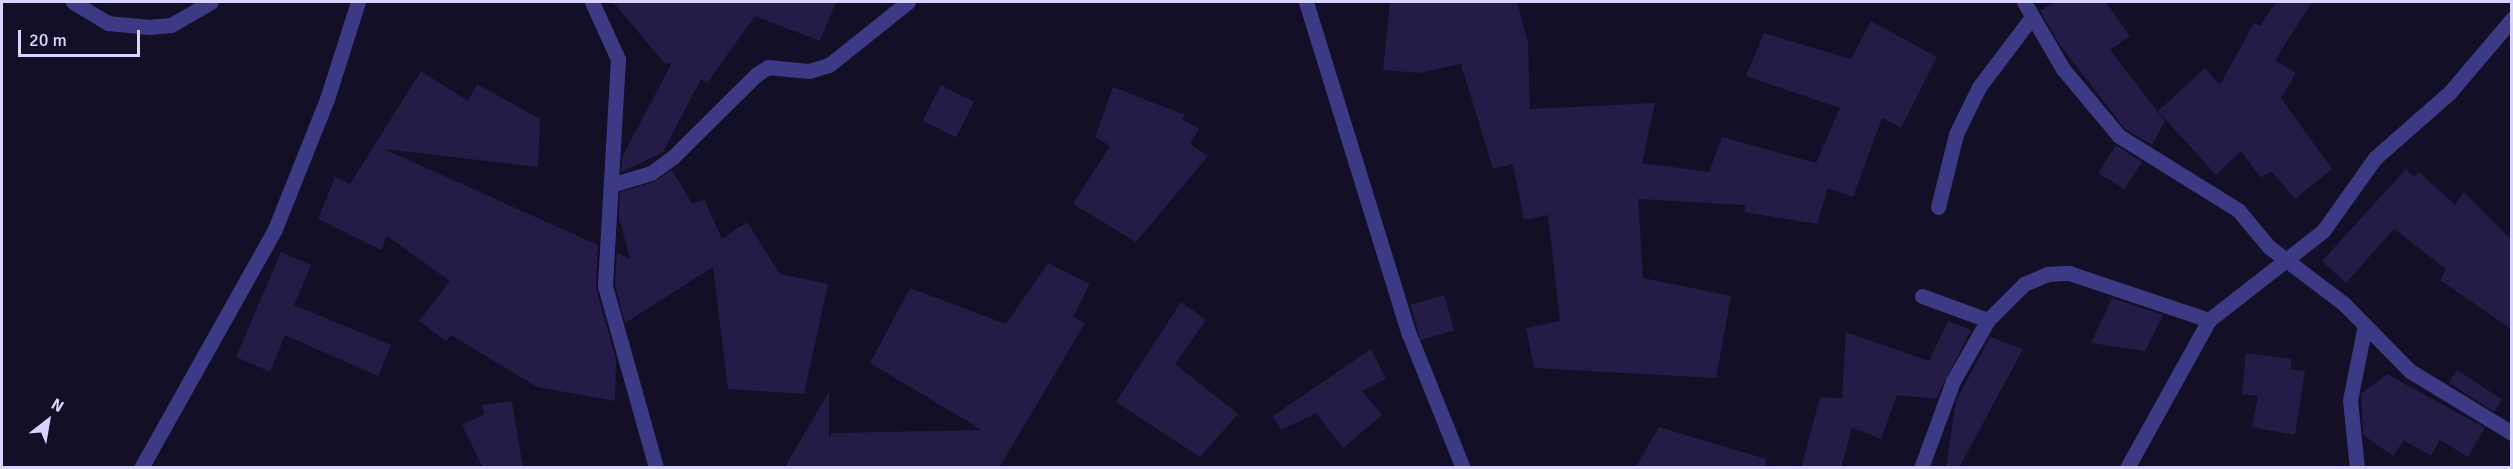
<!DOCTYPE html>
<style>
body{margin:0}
#map{position:relative;width:2513px;height:469px;overflow:hidden;background:#130f26;font-family:Signika,sans-serif}
div>[style]{position:absolute}
.building>*{inset:0;background:#241b47;transform-origin:0 0}
.street>*{height:15px;margin:-7.5px;padding:0 7.5px;transform-origin:7.5px;border-radius:7.5px;background:#3d3a85}
span{translate:-50% -50%;white-space:nowrap;text-align:center;line-height:1.15;-webkit-text-stroke:4.5px #130f26;paint-order:stroke}
.frame{position:absolute;inset:0;border:3px solid #d9d4ff;pointer-events:none}
.north{position:absolute;left:18px;top:391px;width:60px;height:60px;-webkit-text-stroke:4px #130f26;paint-order:stroke;rotate:31deg;font-size:16px;font-weight:700;line-height:24px;text-align:center;color:#d9d4ff}
.north::after{content:'';display:block;margin:auto;width:21px;height:27px;background:#d9d4ff;clip-path:polygon(50% 0,100% 100%,50% 72%,0 100%)}
.scale{position:absolute;left:18px;top:30px;width:122px;height:27px;box-sizing:border-box;border:3px solid #d9d4ff;border-top:0;padding-left:8px;font-size:18px;line-height:21px;white-space:nowrap;color:#d9d4ff;-webkit-text-stroke:4px #130f26;paint-order:stroke}
</style>
<div id="map">
<div class="building">
<div style="clip-path:polygon(613px 2px,836px 2px,820px 41px,755px 16px,707px 83px,701px 79px,663px 152px,621px 172px,622px 157px,672px 63px,665px 64px)"></div>
<div style="clip-path:polygon(1390px 2px,1517px 2px,1528px 43px,1530px 109px,1655px 103px,1642px 163px,1709px 172px,1722px 137px,1816px 163px,1840px 108px,1746px 76px,1764px 33px,1851px 59px,1871px 21px,1937px 57px,1901px 128px,1882px 118px,1853px 197px,1828px 188px,1817px 224px,1744px 212px,1746px 205px,1638px 199px,1643px 278px,1731px 296px,1716px 378px,1534px 368px,1526px 328px,1560px 321px,1548px 215px,1524px 220px,1513px 164px,1493px 169px,1461px 64px,1419px 73px,1383px 70px)"></div>
<div style="clip-path:polygon(2055px 2px,2106px 2px,2130px 36px,2110px 50px,2165px 121px,2152px 145px,2125px 129px,2060px 45px,2040px 11px)"></div>
<div style="clip-path:polygon(2276px 2px,2312px 2px,2275px 60px,2296px 73px,2281px 98px,2332px 169px,2295px 199px,2271px 171px,2261px 178px,2241px 151px,2216px 175px,2158px 111px,2205px 68px,2220px 85px,2254px 23px,2260px 26px)"></div>
<div style="clip-path:polygon(421px 71px,468px 101px,477px 84px,540px 119px,538px 167px,384px 149px,598px 245px,596px 288px,616px 360px,615px 401px,537px 387px,451px 335px,446px 341px,419px 321px,450px 281px,387px 236px,381px 250px,318px 219px,335px 177px,350px 184px)"></div>
<div style="left:941px;top:85px;width:37px;height:40px;rotate:27deg"></div>
<div style="clip-path:polygon(1113px 87px,1185px 115px,1182px 119px,1199px 129px,1190px 144px,1208px 156px,1136px 242px,1073px 204px,1110px 146px,1095px 137px)"></div>
<div style="left:2116px;top:145px;width:31px;height:33px;rotate:33deg"></div>
<div style="clip-path:polygon(2406px 169px,2414px 177px,2419px 172px,2455px 205px,2464px 192px,2511px 239px,2511px 329px,2440px 280px,2446px 269px,2394px 229px,2346px 283px,2322px 261px)"></div>
<div style="clip-path:polygon(672px 170px,692px 204px,704px 199px,722px 239px,747px 222px,780px 274px,828px 284px,804px 394px,728px 389px,713px 267px,625px 323px,615px 285px,617px 253px,630px 259px,619px 217px,620px 192px,654px 182px)"></div>
<div style="clip-path:polygon(281px 252px,311px 265px,294px 305px,391px 345px,378px 376px,285px 335px,270px 372px,236px 357px)"></div>
<div style="clip-path:polygon(1048px 263px,1090px 284px,1073px 317px,1085px 323px,999px 468px,784px 468px,829px 392px,829px 438px,832px 433px,982px 430px,870px 363px,910px 288px,1006px 324px)"></div>
<div style="left:1444px;top:295px;width:37px;height:35px;rotate:74deg"></div>
<div style="clip-path:polygon(2112px 298px,2163px 315px,2145px 351px,2091px 343px)"></div>
<div style="clip-path:polygon(1181px 302px,1206px 320px,1175px 364px,1238px 414px,1200px 457px,1116px 402px)"></div>
<div style="clip-path:polygon(1948px 321px,1971px 330px,1936px 399px,1897px 395px,1881px 439px,1852px 427px,1841px 468px,1801px 468px,1820px 397px,1842px 398px,1846px 332px,1929px 361px)"></div>
<div style="clip-path:polygon(1990px 337px,2023px 349px,1959px 468px,1946px 468px,1956px 401px)"></div>
<div style="clip-path:polygon(1371px 349px,1386px 379px,1362px 391px,1382px 415px,1343px 448px,1316px 413px,1281px 430px,1273px 416px)"></div>
<div style="clip-path:polygon(2246px 353px,2291px 359px,2291px 369px,2305px 371px,2295px 435px,2252px 427px,2258px 396px,2242px 394px)"></div>
<div style="left:2457px;top:370px;width:54px;height:15px;rotate:33deg"></div>
<div style="clip-path:polygon(2387px 374px,2485px 428px,2468px 457px,2440px 440px,2431px 456px,2404px 440px,2393px 456px,2363px 435px,2361px 394px)"></div>
<div style="clip-path:polygon(512px 401px,523px 468px,483px 468px,462px 425px,484px 414px,482px 405px)"></div>
<div style="clip-path:polygon(1659px 427px,1766px 459px,1765px 468px,1635px 468px)"></div>
</div>
<div class="street">
<div style="left:73px;top:2px;width:41px;rotate:31deg"></div>
<div style="left:108px;top:23px;width:41px;rotate:5.6deg"></div>
<div style="left:149px;top:27px;width:22px;rotate:-5deg"></div>
<div style="left:171px;top:25px;width:46px;rotate:-29.9deg"></div>
<div style="left:592px;top:2px;width:63px;rotate:65.5deg"></div>
<div style="left:618px;top:59px;width:227px;rotate:93.3deg"></div>
<div style="left:605px;top:286px;width:189px;rotate:74.3deg"></div>
<div style="left:1306px;top:2px;width:348px;rotate:72.8deg"></div>
<div style="left:1409px;top:334px;width:144px;rotate:68.1deg"></div>
<div style="left:2024px;top:2px;width:78px;rotate:59.8deg"></div>
<div style="left:2063px;top:69px;width:87px;rotate:50.1deg"></div>
<div style="left:2119px;top:136px;width:140px;rotate:31.9deg"></div>
<div style="left:2238px;top:210px;width:48px;rotate:50deg"></div>
<div style="left:2269px;top:247px;width:94px;rotate:37.2deg"></div>
<div style="left:2344px;top:304px;width:94px;rotate:45.4deg"></div>
<div style="left:2410px;top:371px;width:119px;rotate:31.3deg"></div>
<div style="left:611px;top:185px;width:42px;rotate:-16.7deg"></div>
<div style="left:651px;top:173px;width:27px;rotate:-36deg"></div>
<div style="left:673px;top:157px;width:117px;rotate:-44.7deg"></div>
<div style="left:756px;top:75px;width:14px;rotate:-34deg"></div>
<div style="left:768px;top:67px;width:41px;rotate:5.6deg"></div>
<div style="left:809px;top:71px;width:21px;rotate:-17deg"></div>
<div style="left:829px;top:65px;width:101px;rotate:-38.6deg"></div>
<div style="left:1938px;top:207px;width:75px;rotate:-76.1deg"></div>
<div style="left:1956px;top:134px;width:52px;rotate:-63.9deg"></div>
<div style="left:1979px;top:87px;width:88px;rotate:-52.9deg"></div>
<div style="left:1922px;top:296px;width:70px;rotate:20deg"></div>
<div style="left:141px;top:468px;width:274px;rotate:-60.7deg"></div>
<div style="left:275px;top:229px;width:140px;rotate:-68.2deg"></div>
<div style="left:327px;top:99px;width:102px;rotate:-72.3deg"></div>
<div style="left:1921px;top:468px;width:93px;rotate:-69.8deg"></div>
<div style="left:1953px;top:381px;width:70px;rotate:-60.2deg"></div>
<div style="left:1988px;top:320px;width:51px;rotate:-45deg"></div>
<div style="left:2024px;top:284px;width:25px;rotate:-23deg"></div>
<div style="left:2047px;top:274px;width:22px;rotate:-3deg"></div>
<div style="left:2069px;top:273px;width:148px;rotate:18.6deg"></div>
<div style="left:2209px;top:320px;width:145px;rotate:-38deg"></div>
<div style="left:2323px;top:231px;width:90px;rotate:-54.5deg"></div>
<div style="left:2375px;top:158px;width:100px;rotate:-41.3deg"></div>
<div style="left:2450px;top:92px;width:96px;rotate:-49.7deg"></div>
<div style="left:2127px;top:468px;width:169px;rotate:-61deg"></div>
<div style="left:2357px;top:468px;width:68px;rotate:-95.9deg"></div>
<div style="left:2350px;top:400px;width:76px;rotate:-78.7deg"></div>
</div>
<div class="frame"></div>
<div class="north">N</div>
<div class="scale">20 m</div>
</div>
